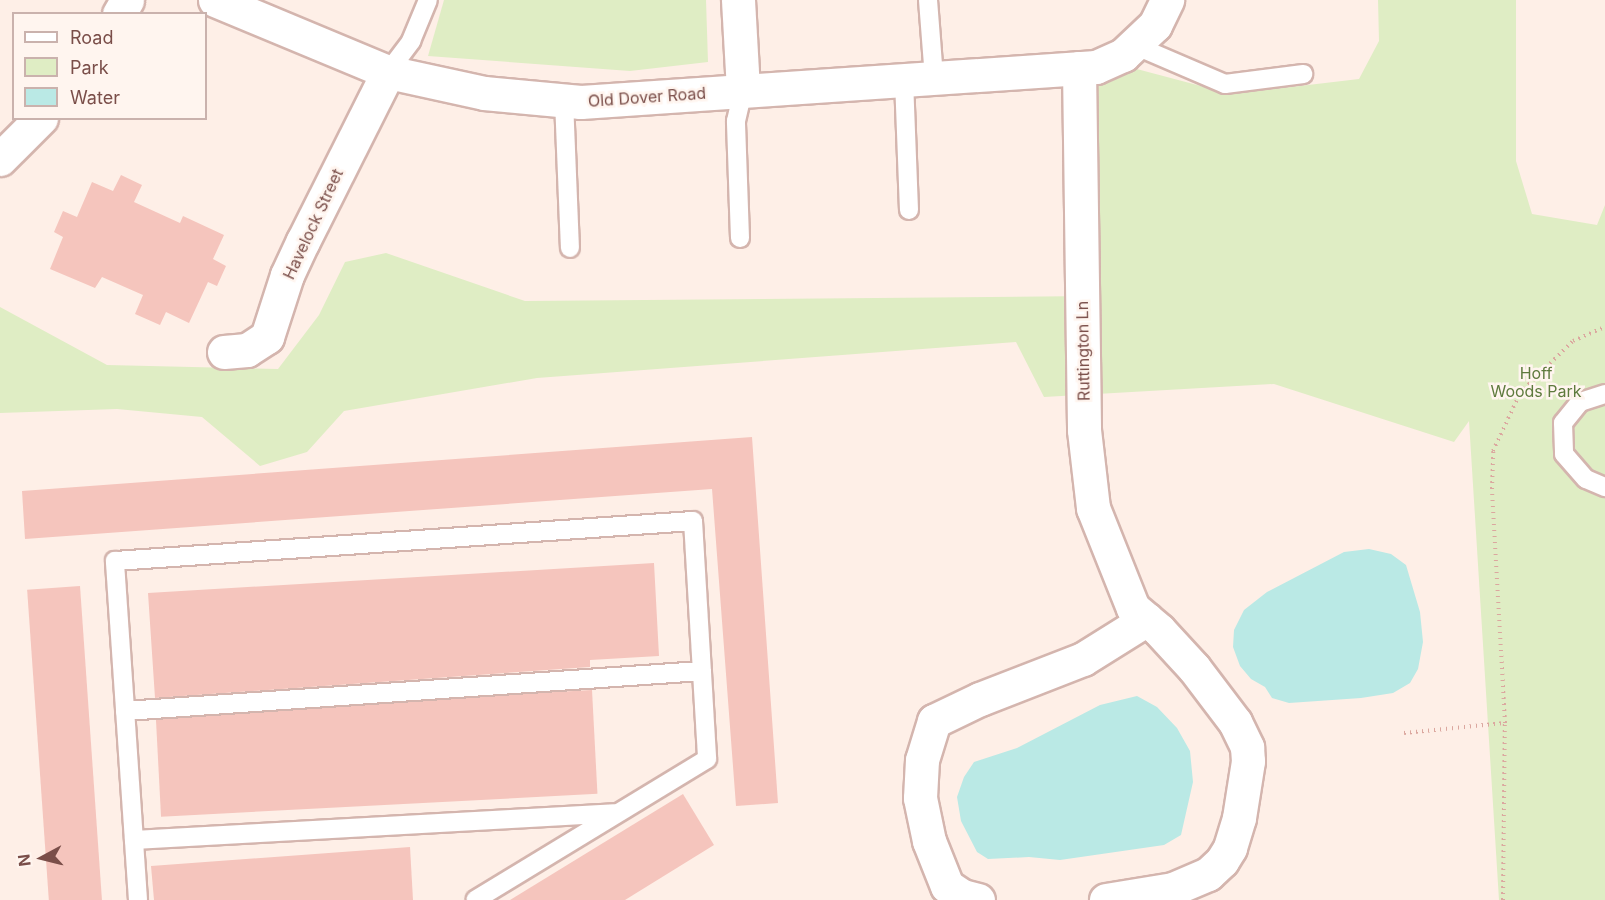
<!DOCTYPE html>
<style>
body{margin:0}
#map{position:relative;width:1605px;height:900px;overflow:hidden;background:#feefe7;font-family:Inter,sans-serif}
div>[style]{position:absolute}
.green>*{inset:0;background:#dfedc4}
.water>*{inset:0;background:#bae9e5}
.building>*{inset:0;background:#f5c5bd;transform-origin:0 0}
.path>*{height:4px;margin-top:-2px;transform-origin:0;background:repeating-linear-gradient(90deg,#dba79f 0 1.5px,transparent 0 6px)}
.roads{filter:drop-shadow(2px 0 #d4b5ae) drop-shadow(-2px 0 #d4b5ae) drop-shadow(0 2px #d4b5ae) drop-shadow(0 -2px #d4b5ae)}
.service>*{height:18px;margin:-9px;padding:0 9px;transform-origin:9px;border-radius:9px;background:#fff}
.minor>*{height:33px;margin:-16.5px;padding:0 16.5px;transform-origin:16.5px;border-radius:16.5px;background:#fff}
span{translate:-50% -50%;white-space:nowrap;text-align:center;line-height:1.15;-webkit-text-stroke:5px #fff5ef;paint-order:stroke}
.street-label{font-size:16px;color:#7a4e49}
.park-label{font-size:16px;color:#5e7a3d}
.legend{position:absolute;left:12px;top:12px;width:195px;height:108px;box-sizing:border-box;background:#fff5ef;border:2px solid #cab2ad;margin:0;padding:8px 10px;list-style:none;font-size:18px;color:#7a4e49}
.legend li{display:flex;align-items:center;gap:12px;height:30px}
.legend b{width:30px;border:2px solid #cab2ad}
.north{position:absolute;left:12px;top:828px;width:60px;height:60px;-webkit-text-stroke:4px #fff5ef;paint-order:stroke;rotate:263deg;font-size:16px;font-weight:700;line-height:24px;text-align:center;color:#7a4e49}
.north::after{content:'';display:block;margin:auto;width:21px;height:27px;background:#7a4e49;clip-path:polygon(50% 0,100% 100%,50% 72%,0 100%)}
</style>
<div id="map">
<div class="green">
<div style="clip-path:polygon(444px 0,706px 0,708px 62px,630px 71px,428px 56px)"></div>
<div style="clip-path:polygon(1378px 0,1516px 0,1516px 161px,1532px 214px,1597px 225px,1605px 205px,1605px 900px,1499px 900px,1469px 421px,1454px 442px,1274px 384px,1044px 397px,1016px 342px,537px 378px,344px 411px,307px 452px,260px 466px,202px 417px,117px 409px,0 413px,0 307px,107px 365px,278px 369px,319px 315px,345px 262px,386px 253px,525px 301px,1093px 296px,1092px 88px,1133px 68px,1231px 94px,1359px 79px,1379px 41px)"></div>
</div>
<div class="water">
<div style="clip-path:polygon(1369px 549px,1391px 554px,1406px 565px,1420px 612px,1423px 642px,1418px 669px,1410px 683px,1393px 693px,1361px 698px,1289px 703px,1272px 698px,1265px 687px,1251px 679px,1240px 666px,1233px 647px,1234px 630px,1244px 610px,1267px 592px,1344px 552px)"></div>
<div style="clip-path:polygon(1137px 696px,1157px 707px,1177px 728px,1190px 751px,1193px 782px,1181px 835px,1164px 845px,1060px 860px,1029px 857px,988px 859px,977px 852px,961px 821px,957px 797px,964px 777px,974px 762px,1017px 748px,1100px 705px)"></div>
</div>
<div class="building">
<div style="clip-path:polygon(121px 175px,142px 185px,134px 202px,180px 223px,183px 216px,224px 235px,213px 259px,226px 266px,217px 286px,208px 282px,189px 323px,166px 312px,160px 325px,135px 314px,143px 295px,102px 277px,95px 288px,50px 269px,63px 237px,54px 232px,63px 211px,77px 217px,92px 182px,113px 191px)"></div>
<div style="clip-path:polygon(752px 437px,778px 803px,736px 806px,712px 489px,25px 539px,22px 491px)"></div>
<div style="clip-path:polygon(654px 563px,659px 656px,590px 660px,590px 667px,155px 698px,148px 593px)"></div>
<div style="left:80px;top:586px;width:315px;height:53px;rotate:86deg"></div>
<div style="left:592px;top:690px;width:104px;height:437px;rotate:87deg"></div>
<div style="clip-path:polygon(683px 794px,714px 845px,625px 900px,510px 900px)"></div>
<div style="clip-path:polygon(410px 847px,413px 900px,154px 900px,151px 866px)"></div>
</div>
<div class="path">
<div style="left:1404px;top:733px;width:101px;rotate:-5.7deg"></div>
<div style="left:1503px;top:900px;width:177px;rotate:-89.4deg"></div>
<div style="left:1505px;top:723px;width:234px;rotate:-93.2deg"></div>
<div style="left:1492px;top:489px;width:38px;rotate:-88deg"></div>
<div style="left:1493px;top:451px;width:64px;rotate:-65deg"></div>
<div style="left:1520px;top:393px;width:74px;rotate:-44.5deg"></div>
<div style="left:1573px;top:341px;width:35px;rotate:-24deg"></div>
</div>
<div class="roads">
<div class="service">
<div style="left:928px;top:0;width:78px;rotate:85.6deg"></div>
<div style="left:1134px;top:45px;width:99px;rotate:23.2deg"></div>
<div style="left:1225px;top:84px;width:79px;rotate:-7.3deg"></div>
<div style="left:388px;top:72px;width:39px;rotate:-53deg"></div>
<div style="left:411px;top:41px;width:44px;rotate:-67.5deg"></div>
<div style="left:904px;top:80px;width:130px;rotate:87.8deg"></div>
<div style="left:564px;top:100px;width:148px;rotate:87.7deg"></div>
<div style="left:740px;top:238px;width:117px;rotate:-92deg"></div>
<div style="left:736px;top:121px;width:32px;rotate:-77deg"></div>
<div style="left:1605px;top:394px;width:26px;rotate:162deg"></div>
<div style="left:1580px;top:402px;width:27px;rotate:129deg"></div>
<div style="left:1563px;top:423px;width:31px;rotate:88deg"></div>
<div style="left:1564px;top:454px;width:33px;rotate:49deg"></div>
<div style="left:1586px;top:479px;width:21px;rotate:23deg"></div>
<div style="left:125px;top:711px;width:578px;rotate:-3.97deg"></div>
<div style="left:134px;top:840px;width:481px;rotate:-3.2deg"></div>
<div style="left:138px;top:900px;width:340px;rotate:-93.9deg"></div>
<div style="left:115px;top:561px;width:579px;rotate:-3.96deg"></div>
<div style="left:693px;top:521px;width:238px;rotate:86.6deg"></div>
<div style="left:707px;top:759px;width:271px;rotate:148.7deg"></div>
</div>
<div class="minor">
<div style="left:215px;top:0;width:187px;rotate:22.6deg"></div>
<div style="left:388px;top:72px;width:98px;rotate:12.3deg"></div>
<div style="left:484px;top:93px;width:97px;rotate:5.3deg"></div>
<div style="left:581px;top:102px;width:516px;rotate:-3.89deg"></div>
<div style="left:1096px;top:67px;width:30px;rotate:-24deg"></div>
<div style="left:1123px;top:55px;width:44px;rotate:-43.2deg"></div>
<div style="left:1155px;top:25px;width:28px;rotate:-64deg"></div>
<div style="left:738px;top:0;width:90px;rotate:86.8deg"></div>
<div style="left:119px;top:14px;width:16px;rotate:-60deg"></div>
<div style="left:1079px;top:68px;width:362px;rotate:89.2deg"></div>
<div style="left:1084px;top:430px;width:79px;rotate:83.4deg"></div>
<div style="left:1093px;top:508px;width:108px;rotate:68.2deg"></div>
<div style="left:1133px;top:608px;width:34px;rotate:40deg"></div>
<div style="left:1159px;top:630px;width:52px;rotate:47.4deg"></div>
<div style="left:1194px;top:668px;width:68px;rotate:52.8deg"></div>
<div style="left:1235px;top:722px;width:28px;rotate:64deg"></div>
<div style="left:1247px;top:747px;width:14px;rotate:86deg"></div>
<div style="left:1248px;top:761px;width:58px;rotate:99deg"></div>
<div style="left:1239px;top:818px;width:31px;rotate:107deg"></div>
<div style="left:1230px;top:848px;width:15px;rotate:122deg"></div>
<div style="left:1222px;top:861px;width:19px;rotate:137deg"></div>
<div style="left:1208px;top:874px;width:38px;rotate:157deg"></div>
<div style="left:1173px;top:889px;width:68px;rotate:170.7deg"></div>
<div style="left:0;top:159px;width:58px;rotate:-45deg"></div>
<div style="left:224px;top:352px;width:23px;rotate:-5deg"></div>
<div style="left:247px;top:350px;width:24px;rotate:-33deg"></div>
<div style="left:267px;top:337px;width:65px;rotate:-72.1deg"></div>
<div style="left:287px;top:275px;width:38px;rotate:-65deg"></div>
<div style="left:303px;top:241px;width:189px;rotate:-63.3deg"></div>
<div style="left:978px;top:900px;width:16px;rotate:-166deg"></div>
<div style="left:962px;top:896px;width:18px;rotate:-146deg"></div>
<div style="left:947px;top:886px;width:48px;rotate:-111.8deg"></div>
<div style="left:929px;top:841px;width:44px;rotate:-101.8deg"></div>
<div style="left:920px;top:798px;width:38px;rotate:-87deg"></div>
<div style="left:922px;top:760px;width:41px;rotate:-72.9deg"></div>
<div style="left:934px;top:721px;width:51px;rotate:-25.6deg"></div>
<div style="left:980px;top:699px;width:110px;rotate:-21.2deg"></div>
<div style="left:1083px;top:659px;width:75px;rotate:-32deg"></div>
</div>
</div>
<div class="street-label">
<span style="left:647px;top:97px;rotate:-4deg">Old Dover Road</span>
<span style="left:313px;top:224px;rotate:-65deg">Havelock Street</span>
<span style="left:1083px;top:351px;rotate:-91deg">Ruttington Ln</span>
</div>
<div class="park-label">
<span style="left:1536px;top:382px">Hoff<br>Woods Park</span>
</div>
<ul class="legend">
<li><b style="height:8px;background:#fff"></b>Road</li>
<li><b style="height:16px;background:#dfedc4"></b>Park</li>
<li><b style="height:16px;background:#bae9e5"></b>Water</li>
</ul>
<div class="north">N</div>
</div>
